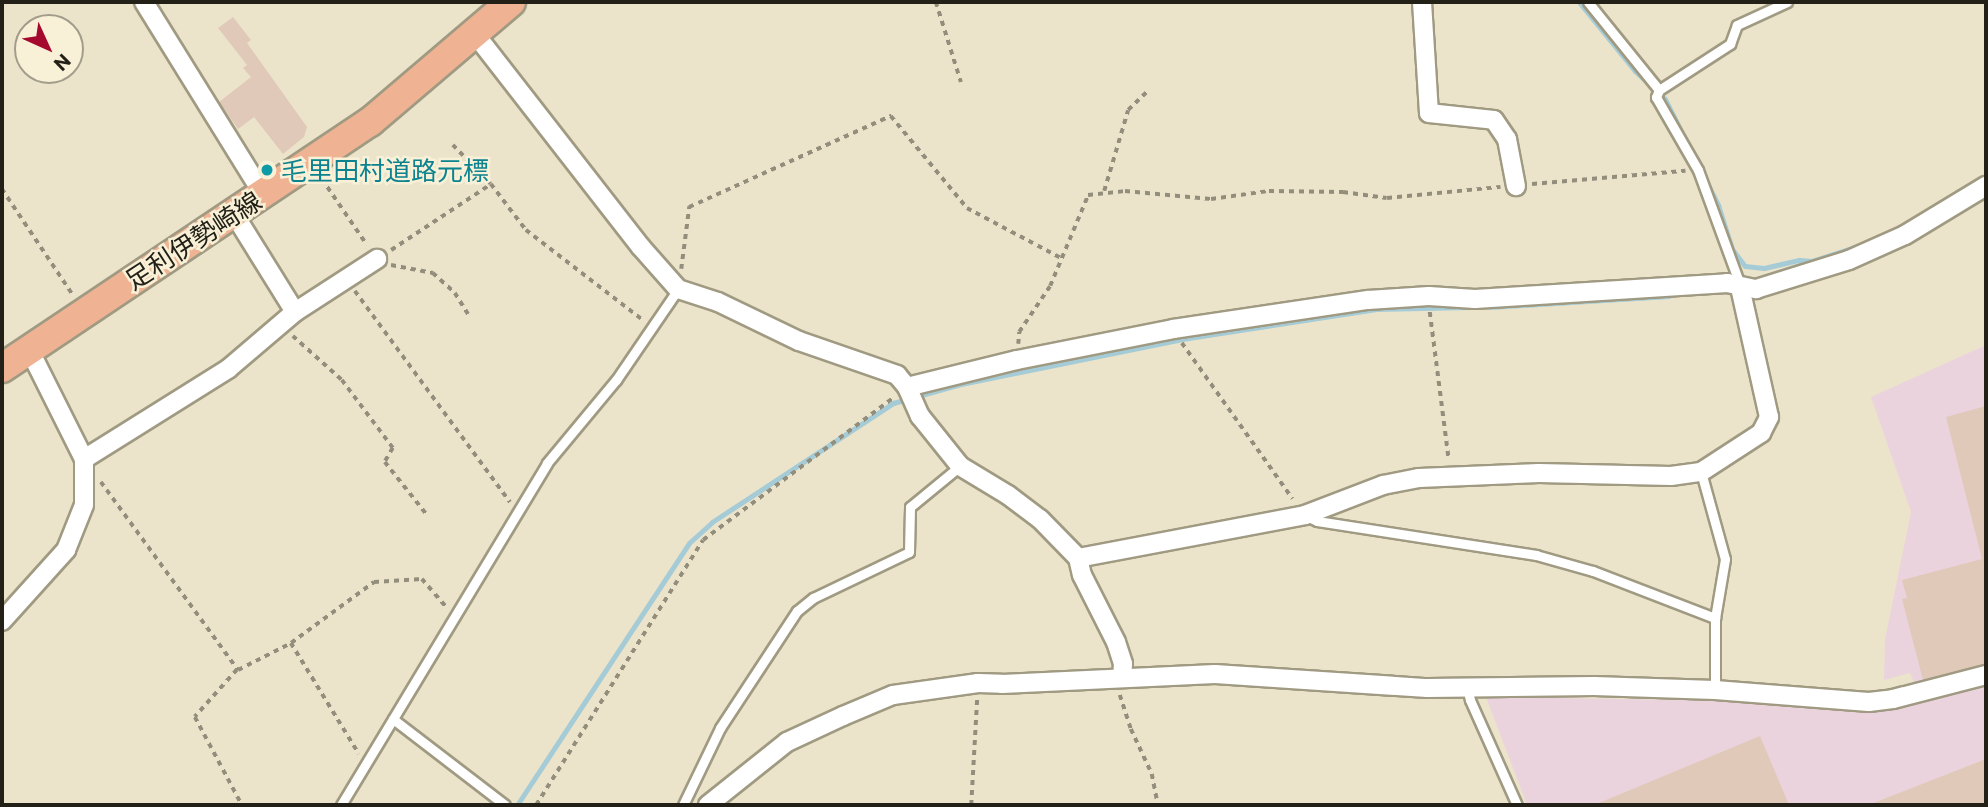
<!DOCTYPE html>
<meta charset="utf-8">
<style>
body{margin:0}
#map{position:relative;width:1988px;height:807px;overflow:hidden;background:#ebe4cb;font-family:Commissioner,"Noto Sans JP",sans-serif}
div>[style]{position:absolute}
.industrial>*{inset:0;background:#ebd3dd}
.stream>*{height:5px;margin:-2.5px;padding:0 2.5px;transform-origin:2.5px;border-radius:2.5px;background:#a5cbd6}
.building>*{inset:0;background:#e0c9b9}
.path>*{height:3.5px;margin-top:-1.75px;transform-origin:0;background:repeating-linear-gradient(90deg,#938e7c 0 5px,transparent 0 10px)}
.roads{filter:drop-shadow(2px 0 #a09a82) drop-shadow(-2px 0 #a09a82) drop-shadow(0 2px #a09a82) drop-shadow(0 -2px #a09a82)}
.lane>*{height:9px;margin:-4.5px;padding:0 4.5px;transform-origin:4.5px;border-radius:4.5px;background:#fff}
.street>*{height:18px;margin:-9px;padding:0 9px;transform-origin:9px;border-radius:9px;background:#fff}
.primary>*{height:28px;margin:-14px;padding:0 14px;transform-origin:14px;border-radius:14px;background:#efb393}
.dots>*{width:19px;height:19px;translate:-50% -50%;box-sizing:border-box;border:4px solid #f8f1d8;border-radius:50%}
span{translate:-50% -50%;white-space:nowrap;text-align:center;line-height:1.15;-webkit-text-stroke:5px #f8f1d8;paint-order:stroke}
.culture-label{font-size:26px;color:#0d838f}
.left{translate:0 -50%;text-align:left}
.street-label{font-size:26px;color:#222017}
.frame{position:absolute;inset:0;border:4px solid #222017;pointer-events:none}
.north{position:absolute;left:14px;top:14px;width:70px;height:70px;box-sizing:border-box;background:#f8f1d8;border:2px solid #a29d8b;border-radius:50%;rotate:135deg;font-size:19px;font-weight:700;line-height:28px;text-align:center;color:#222017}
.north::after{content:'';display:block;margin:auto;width:24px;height:32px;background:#a50a2e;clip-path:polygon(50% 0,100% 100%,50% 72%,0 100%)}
</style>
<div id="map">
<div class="industrial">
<div style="clip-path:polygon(1986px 345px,1986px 668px,1916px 687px,1910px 673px,1884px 680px,1885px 639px,1911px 512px,1871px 397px)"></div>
<div style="clip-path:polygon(1986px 680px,1986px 805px,1527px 805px,1486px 697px,1749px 701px,1880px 710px)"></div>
</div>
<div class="stream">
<div style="left:1579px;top:2px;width:89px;rotate:50.9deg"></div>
<div style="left:1635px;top:71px;width:41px;rotate:43deg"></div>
<div style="left:1665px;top:99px;width:119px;rotate:63.4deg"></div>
<div style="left:1718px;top:205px;width:46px;rotate:72.3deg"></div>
<div style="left:1732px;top:249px;width:21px;rotate:53deg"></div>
<div style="left:1745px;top:266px;width:19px;rotate:6deg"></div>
<div style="left:1764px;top:268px;width:36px;rotate:-13deg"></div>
<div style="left:1799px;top:260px;width:13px;rotate:4deg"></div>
<div style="left:1812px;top:261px;width:61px;rotate:-18.1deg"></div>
<div style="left:1757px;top:279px;width:55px;rotate:-18.1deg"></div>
<div style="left:1490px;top:307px;width:179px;rotate:-3.5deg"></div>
<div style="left:517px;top:805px;width:313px;rotate:-56.7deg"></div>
<div style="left:689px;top:543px;width:31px;rotate:-42deg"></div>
<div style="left:712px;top:522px;width:217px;rotate:-33.3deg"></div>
<div style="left:893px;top:403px;width:71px;rotate:-15.6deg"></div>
<div style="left:961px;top:384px;width:226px;rotate:-11.5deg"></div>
<div style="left:1182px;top:339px;width:195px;rotate:-8.8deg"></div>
<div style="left:1375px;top:309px;width:95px;rotate:-1.2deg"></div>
</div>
<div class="building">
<div style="clip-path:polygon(233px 17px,251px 40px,247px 43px,307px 127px,304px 137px,283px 154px,254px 117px,238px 129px,219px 102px,251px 77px,243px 68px,247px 65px,218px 28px)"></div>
<div style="clip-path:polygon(1986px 406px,1986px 664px,1923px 680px,1902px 599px,1907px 598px,1902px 580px,1982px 559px,1946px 417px)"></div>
<div style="clip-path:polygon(1760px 736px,1789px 805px,1594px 805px)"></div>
<div style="clip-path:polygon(1986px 759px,1986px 805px,1871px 805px,1871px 804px)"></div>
</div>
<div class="path">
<div style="left:936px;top:2px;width:84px;rotate:72.6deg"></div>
<div style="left:453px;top:145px;width:54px;rotate:45.7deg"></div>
<div style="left:491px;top:184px;width:58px;rotate:52.7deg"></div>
<div style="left:526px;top:230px;width:148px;rotate:37.6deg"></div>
<div style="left:322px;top:179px;width:80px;rotate:55.7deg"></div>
<div style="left:1532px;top:184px;width:154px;rotate:-4.9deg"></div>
<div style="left:2px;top:189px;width:128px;rotate:56.2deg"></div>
<div style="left:1104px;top:191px;width:84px;rotate:-73.5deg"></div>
<div style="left:1128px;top:110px;width:29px;rotate:-44deg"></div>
<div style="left:391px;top:250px;width:120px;rotate:-33.4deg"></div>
<div style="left:391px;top:265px;width:43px;rotate:10.8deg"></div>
<div style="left:433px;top:273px;width:30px;rotate:42deg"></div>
<div style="left:455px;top:293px;width:25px;rotate:58deg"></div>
<div style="left:681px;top:269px;width:63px;rotate:-82.6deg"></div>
<div style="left:689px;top:207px;width:222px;rotate:-24.3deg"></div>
<div style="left:891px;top:116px;width:119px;rotate:50.4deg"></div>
<div style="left:967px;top:208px;width:106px;rotate:28deg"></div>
<div style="left:355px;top:291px;width:262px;rotate:53.7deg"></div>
<div style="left:1430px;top:312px;width:149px;rotate:82.7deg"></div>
<div style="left:293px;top:336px;width:66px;rotate:41.9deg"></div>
<div style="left:342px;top:380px;width:85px;rotate:53.1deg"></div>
<div style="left:393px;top:448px;width:16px;rotate:120deg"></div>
<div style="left:385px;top:462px;width:69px;rotate:51.5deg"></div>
<div style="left:1182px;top:343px;width:191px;rotate:54.6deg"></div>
<div style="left:1018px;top:344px;width:12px;rotate:-85deg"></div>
<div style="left:1019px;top:332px;width:55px;rotate:-56deg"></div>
<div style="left:1050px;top:286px;width:99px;rotate:-67.3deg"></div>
<div style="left:1088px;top:195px;width:37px;rotate:-6deg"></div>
<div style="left:1125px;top:191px;width:86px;rotate:5.3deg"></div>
<div style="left:1211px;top:199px;width:59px;rotate:-7.9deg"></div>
<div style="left:1269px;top:191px;width:74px;rotate:0.8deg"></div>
<div style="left:1343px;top:192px;width:44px;rotate:7.8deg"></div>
<div style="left:1387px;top:198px;width:114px;rotate:-5.6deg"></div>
<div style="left:101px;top:482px;width:233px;rotate:53.9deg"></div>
<div style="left:238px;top:670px;width:59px;rotate:-27deg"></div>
<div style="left:291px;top:643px;width:130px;rotate:58.5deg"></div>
<div style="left:291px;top:643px;width:103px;rotate:-36.3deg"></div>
<div style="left:374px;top:582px;width:48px;rotate:-3.6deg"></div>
<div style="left:422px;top:579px;width:37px;rotate:49deg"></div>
<div style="left:237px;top:670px;width:63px;rotate:131.8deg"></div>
<div style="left:195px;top:717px;width:100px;rotate:61.9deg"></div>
<div style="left:1120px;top:695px;width:36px;rotate:72deg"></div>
<div style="left:1131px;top:729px;width:50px;rotate:65deg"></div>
<div style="left:1152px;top:774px;width:32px;rotate:79deg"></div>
<div style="left:536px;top:805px;width:313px;rotate:-57.8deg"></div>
<div style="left:703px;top:540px;width:239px;rotate:-36.8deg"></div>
<div style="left:971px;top:805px;width:106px;rotate:-86.8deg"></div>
</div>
<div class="roads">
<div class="lane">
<div style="left:1588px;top:2px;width:113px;rotate:51.1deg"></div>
<div style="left:1659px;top:90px;width:8px;rotate:113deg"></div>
<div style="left:1656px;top:97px;width:84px;rotate:60.1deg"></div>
<div style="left:1698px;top:170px;width:122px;rotate:69.9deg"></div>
<div style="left:1659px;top:90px;width:85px;rotate:-32.9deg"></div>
<div style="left:1730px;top:44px;width:20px;rotate:-70deg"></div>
<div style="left:1737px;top:25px;width:55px;rotate:-24.7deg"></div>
<div style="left:1701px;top:472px;width:90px;rotate:74.6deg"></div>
<div style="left:1725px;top:559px;width:60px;rotate:99.6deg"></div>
<div style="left:1715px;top:618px;width:72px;rotate:90deg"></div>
<div style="left:1306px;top:516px;width:12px;rotate:24deg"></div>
<div style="left:1317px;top:521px;width:222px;rotate:8.8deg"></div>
<div style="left:1536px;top:555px;width:59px;rotate:15.7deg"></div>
<div style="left:1593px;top:571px;width:131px;rotate:21.1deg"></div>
<div style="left:1467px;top:687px;width:13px;rotate:77deg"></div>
<div style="left:1470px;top:700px;width:115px;rotate:65.9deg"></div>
<div style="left:393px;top:719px;width:141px;rotate:37.5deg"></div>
<div style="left:341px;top:805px;width:399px;rotate:-58.9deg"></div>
<div style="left:547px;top:463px;width:108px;rotate:-50.3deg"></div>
<div style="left:616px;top:380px;width:110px;rotate:-55.7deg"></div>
<div style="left:683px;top:805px;width:85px;rotate:-64.3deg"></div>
<div style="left:720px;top:728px;width:140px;rotate:-56.7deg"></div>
<div style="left:797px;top:611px;width:21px;rotate:-39deg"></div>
<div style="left:813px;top:598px;width:106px;rotate:-25.6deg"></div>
<div style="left:909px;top:552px;width:45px;rotate:-88.7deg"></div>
<div style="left:910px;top:507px;width:65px;rotate:-39.4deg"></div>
</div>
<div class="street">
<div style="left:144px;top:2px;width:226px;rotate:58.2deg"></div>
<div style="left:1422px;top:2px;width:111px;rotate:86.4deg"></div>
<div style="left:1429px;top:113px;width:65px;rotate:6.1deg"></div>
<div style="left:1494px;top:120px;width:23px;rotate:56deg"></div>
<div style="left:1507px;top:139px;width:48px;rotate:79.2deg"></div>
<div style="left:475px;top:34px;width:269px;rotate:52.1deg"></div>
<div style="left:640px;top:246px;width:57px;rotate:48.5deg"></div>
<div style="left:678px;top:289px;width:42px;rotate:18deg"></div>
<div style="left:718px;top:302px;width:90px;rotate:25.7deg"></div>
<div style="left:799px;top:341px;width:104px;rotate:19.1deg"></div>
<div style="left:897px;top:375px;width:16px;rotate:50deg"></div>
<div style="left:907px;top:387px;width:32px;rotate:66deg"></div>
<div style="left:920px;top:416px;width:64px;rotate:51.3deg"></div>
<div style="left:960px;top:466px;width:56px;rotate:31.1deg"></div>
<div style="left:1008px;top:495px;width:40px;rotate:37deg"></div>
<div style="left:1040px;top:519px;width:54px;rotate:45.7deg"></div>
<div style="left:1078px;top:558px;width:17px;rotate:77deg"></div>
<div style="left:1082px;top:575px;width:75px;rotate:63.1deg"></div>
<div style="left:1116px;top:642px;width:23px;rotate:72deg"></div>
<div style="left:1123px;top:664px;width:14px;rotate:94deg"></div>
<div style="left:234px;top:214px;width:115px;rotate:58.1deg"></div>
<div style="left:907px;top:387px;width:113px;rotate:-13.8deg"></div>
<div style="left:1017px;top:360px;width:159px;rotate:-11.2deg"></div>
<div style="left:1173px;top:329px;width:197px;rotate:-8.5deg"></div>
<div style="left:1368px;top:300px;width:61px;rotate:-3.8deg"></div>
<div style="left:1429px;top:296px;width:46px;rotate:3.7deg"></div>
<div style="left:1475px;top:299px;width:253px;rotate:-3.6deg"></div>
<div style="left:1727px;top:283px;width:30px;rotate:12deg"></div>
<div style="left:1756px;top:289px;width:97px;rotate:-17.3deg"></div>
<div style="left:1849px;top:260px;width:61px;rotate:-24.1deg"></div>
<div style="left:1905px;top:235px;width:95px;rotate:-31.2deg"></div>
<div style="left:84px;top:459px;width:170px;rotate:-32deg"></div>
<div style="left:228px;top:369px;width:88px;rotate:-40.4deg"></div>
<div style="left:295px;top:312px;width:98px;rotate:-32.9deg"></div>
<div style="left:1078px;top:558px;width:231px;rotate:-10.7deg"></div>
<div style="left:1305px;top:515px;width:84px;rotate:-21deg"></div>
<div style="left:1383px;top:485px;width:37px;rotate:-11deg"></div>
<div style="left:1419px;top:478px;width:120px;rotate:-2.4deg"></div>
<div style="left:1539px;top:473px;width:132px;rotate:1.3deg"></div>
<div style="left:1671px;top:476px;width:30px;rotate:-8deg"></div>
<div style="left:1701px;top:472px;width:72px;rotate:-33deg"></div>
<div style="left:1761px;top:433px;width:18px;rotate:-63deg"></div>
<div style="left:1769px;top:417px;width:133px;rotate:-102.6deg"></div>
<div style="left:2px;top:621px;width:96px;rotate:-48deg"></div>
<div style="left:66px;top:550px;width:48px;rotate:-68.2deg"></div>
<div style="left:84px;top:505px;width:46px;rotate:-90deg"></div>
<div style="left:84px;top:459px;width:123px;rotate:-116.6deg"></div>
<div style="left:708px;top:805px;width:101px;rotate:-38.6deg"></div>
<div style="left:787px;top:742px;width:62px;rotate:-24.9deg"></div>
<div style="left:843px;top:716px;width:54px;rotate:-22.8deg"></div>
<div style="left:893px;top:695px;width:86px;rotate:-8deg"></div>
<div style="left:978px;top:683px;width:24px;rotate:2deg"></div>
<div style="left:1002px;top:684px;width:213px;rotate:-2.7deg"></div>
<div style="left:1215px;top:674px;width:213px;rotate:3.8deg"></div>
<div style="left:1428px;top:688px;width:166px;rotate:-0.7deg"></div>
<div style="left:1594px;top:686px;width:121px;rotate:1.9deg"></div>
<div style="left:1715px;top:690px;width:154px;rotate:4.5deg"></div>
<div style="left:1869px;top:702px;width:24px;rotate:-7deg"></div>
<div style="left:1893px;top:699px;width:96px;rotate:-14.5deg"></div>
</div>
<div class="primary">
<div style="left:2px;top:368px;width:443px;rotate:-33.8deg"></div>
<div style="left:370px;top:122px;width:185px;rotate:-40.4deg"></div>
</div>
</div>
<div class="dots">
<div style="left:267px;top:170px;background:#0f9aa8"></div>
</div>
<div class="culture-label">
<span class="left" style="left:281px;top:170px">毛里田村道路元標</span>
</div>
<div class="street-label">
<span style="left:193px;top:240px;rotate:-33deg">足利伊勢崎線</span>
</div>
<div class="frame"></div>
<div class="north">N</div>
</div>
